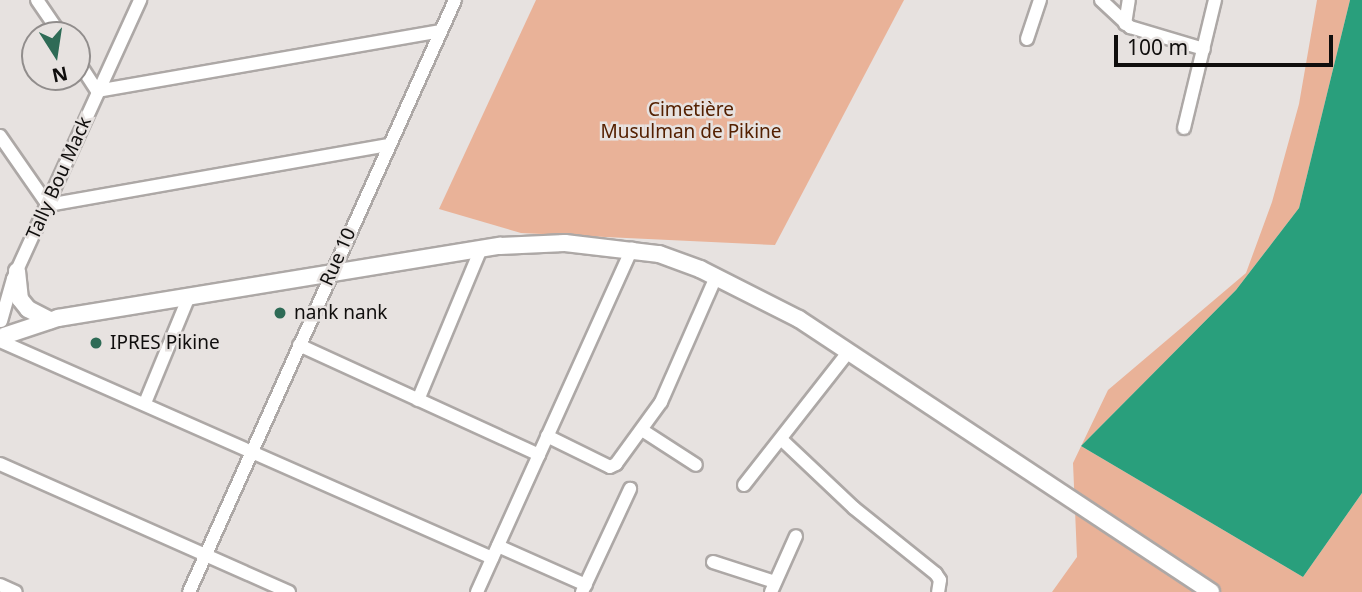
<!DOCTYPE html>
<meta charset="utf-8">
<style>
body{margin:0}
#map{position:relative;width:1362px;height:592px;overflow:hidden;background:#e7e2e0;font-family:"Noto Sans",sans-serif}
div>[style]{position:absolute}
.green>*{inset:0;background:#e9b298}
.water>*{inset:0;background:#299f7c}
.roads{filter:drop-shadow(2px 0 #ada8a6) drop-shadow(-2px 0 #ada8a6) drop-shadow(0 2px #ada8a6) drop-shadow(0 -2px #ada8a6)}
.minor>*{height:12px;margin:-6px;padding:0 6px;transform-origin:6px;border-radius:6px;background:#fff}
.tertiary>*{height:16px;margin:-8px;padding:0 8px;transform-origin:8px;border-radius:8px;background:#fff}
.dots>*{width:19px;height:19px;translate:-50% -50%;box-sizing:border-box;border:4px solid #e7e2e0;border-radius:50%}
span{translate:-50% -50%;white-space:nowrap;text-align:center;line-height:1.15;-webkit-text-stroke:5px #e7e2e0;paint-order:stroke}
.park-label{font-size:19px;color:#542001}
.street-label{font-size:19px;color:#100e0d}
.poi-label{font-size:19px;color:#100e0d}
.left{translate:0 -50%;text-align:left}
.north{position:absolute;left:21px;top:21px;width:70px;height:70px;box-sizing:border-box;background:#e7e2e0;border:2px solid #918d8c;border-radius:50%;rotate:168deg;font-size:19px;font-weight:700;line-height:28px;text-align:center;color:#100e0d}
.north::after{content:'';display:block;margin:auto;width:24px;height:32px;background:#2e6b56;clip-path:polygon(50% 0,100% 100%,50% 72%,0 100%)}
.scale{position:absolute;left:1114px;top:35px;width:219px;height:32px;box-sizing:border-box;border:4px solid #100e0d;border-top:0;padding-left:9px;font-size:21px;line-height:24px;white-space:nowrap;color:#100e0d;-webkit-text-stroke:5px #e7e2e0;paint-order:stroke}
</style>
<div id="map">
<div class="green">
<div style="clip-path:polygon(536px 0,904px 0,775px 245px,521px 233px,439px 209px)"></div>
<div style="clip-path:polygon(1317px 0,1350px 0,1299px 208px,1236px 290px,1081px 446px,1303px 577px,1362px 493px,1362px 592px,1052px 592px,1077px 557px,1073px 463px,1108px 390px,1246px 273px,1272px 202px,1299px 104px)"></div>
</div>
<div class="water">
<div style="clip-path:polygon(1350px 0,1362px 0,1362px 493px,1303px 577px,1081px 446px,1236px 290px,1299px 208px)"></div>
</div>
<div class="roads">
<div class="minor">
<div style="left:37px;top:0;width:42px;rotate:55.6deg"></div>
<div style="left:1101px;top:0;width:40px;rotate:43deg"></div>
<div style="left:1130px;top:27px;width:77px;rotate:16.6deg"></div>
<div style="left:1125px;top:24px;width:24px;rotate:-81deg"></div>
<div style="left:1027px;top:39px;width:41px;rotate:-71.6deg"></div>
<div style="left:77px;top:60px;width:37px;rotate:57deg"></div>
<div style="left:97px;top:91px;width:349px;rotate:-9.9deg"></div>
<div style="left:1184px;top:128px;width:132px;rotate:-76.4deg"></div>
<div style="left:0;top:136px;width:84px;rotate:55.2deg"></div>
<div style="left:48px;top:205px;width:346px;rotate:-10deg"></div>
<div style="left:1px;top:321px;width:44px;rotate:-74.1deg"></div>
<div style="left:13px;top:279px;width:307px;rotate:-65.5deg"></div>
<div style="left:0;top:341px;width:538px;rotate:23.8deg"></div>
<div style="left:299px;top:345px;width:264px;rotate:24.6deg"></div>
<div style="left:418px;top:400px;width:164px;rotate:-67.4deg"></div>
<div style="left:145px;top:403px;width:116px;rotate:-67.6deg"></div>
<div style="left:642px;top:430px;width:64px;rotate:32.9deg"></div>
<div style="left:547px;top:436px;width:70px;rotate:26.2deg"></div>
<div style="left:610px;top:467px;width:7px;rotate:-27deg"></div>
<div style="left:616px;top:464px;width:77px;rotate:-54deg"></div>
<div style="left:661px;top:402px;width:137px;rotate:-66.3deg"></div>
<div style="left:781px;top:439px;width:100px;rotate:43.4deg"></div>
<div style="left:854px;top:508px;width:105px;rotate:38.8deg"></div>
<div style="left:936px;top:574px;width:7px;rotate:56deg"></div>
<div style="left:940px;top:580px;width:12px;rotate:99deg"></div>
<div style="left:0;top:464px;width:316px;rotate:23.9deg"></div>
<div style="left:744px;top:485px;width:170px;rotate:-51.9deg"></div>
<div style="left:498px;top:546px;width:96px;rotate:23.9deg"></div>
<div style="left:713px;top:562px;width:65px;rotate:17.9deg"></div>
<div style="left:0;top:585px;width:17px;rotate:24deg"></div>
<div style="left:189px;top:592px;width:649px;rotate:-65.8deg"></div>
<div style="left:477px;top:592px;width:377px;rotate:-65.7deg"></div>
<div style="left:582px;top:592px;width:114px;rotate:-65deg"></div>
<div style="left:771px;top:592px;width:61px;rotate:-65.9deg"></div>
</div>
<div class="tertiary">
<div style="left:17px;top:271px;width:28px;rotate:84deg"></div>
<div style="left:20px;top:299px;width:13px;rotate:51deg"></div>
<div style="left:28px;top:309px;width:25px;rotate:27deg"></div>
<div style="left:4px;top:336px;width:57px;rotate:-18.4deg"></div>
<div style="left:58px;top:318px;width:448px;rotate:-9.3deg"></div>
<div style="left:500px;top:246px;width:65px;rotate:-2.6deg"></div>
<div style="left:565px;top:243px;width:95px;rotate:6.7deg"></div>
<div style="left:659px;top:254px;width:44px;rotate:20.1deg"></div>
<div style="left:700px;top:269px;width:111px;rotate:26.8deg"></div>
<div style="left:799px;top:319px;width:494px;rotate:33.5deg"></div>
</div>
</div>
<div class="dots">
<div style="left:280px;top:313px;background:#2e6b56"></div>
<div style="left:96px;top:343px;background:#2e6b56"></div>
</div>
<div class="park-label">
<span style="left:691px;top:121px">Cimetière<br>Musulman de Pikine</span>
</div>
<div class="street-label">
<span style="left:59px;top:178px;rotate:-66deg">Tally Bou Mack</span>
<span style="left:338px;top:257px;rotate:-66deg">Rue 10</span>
</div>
<div class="poi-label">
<span class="left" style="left:294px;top:313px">nank nank</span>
<span class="left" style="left:110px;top:343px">IPRES Pikine</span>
</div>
<div class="north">N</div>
<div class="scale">100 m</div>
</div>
